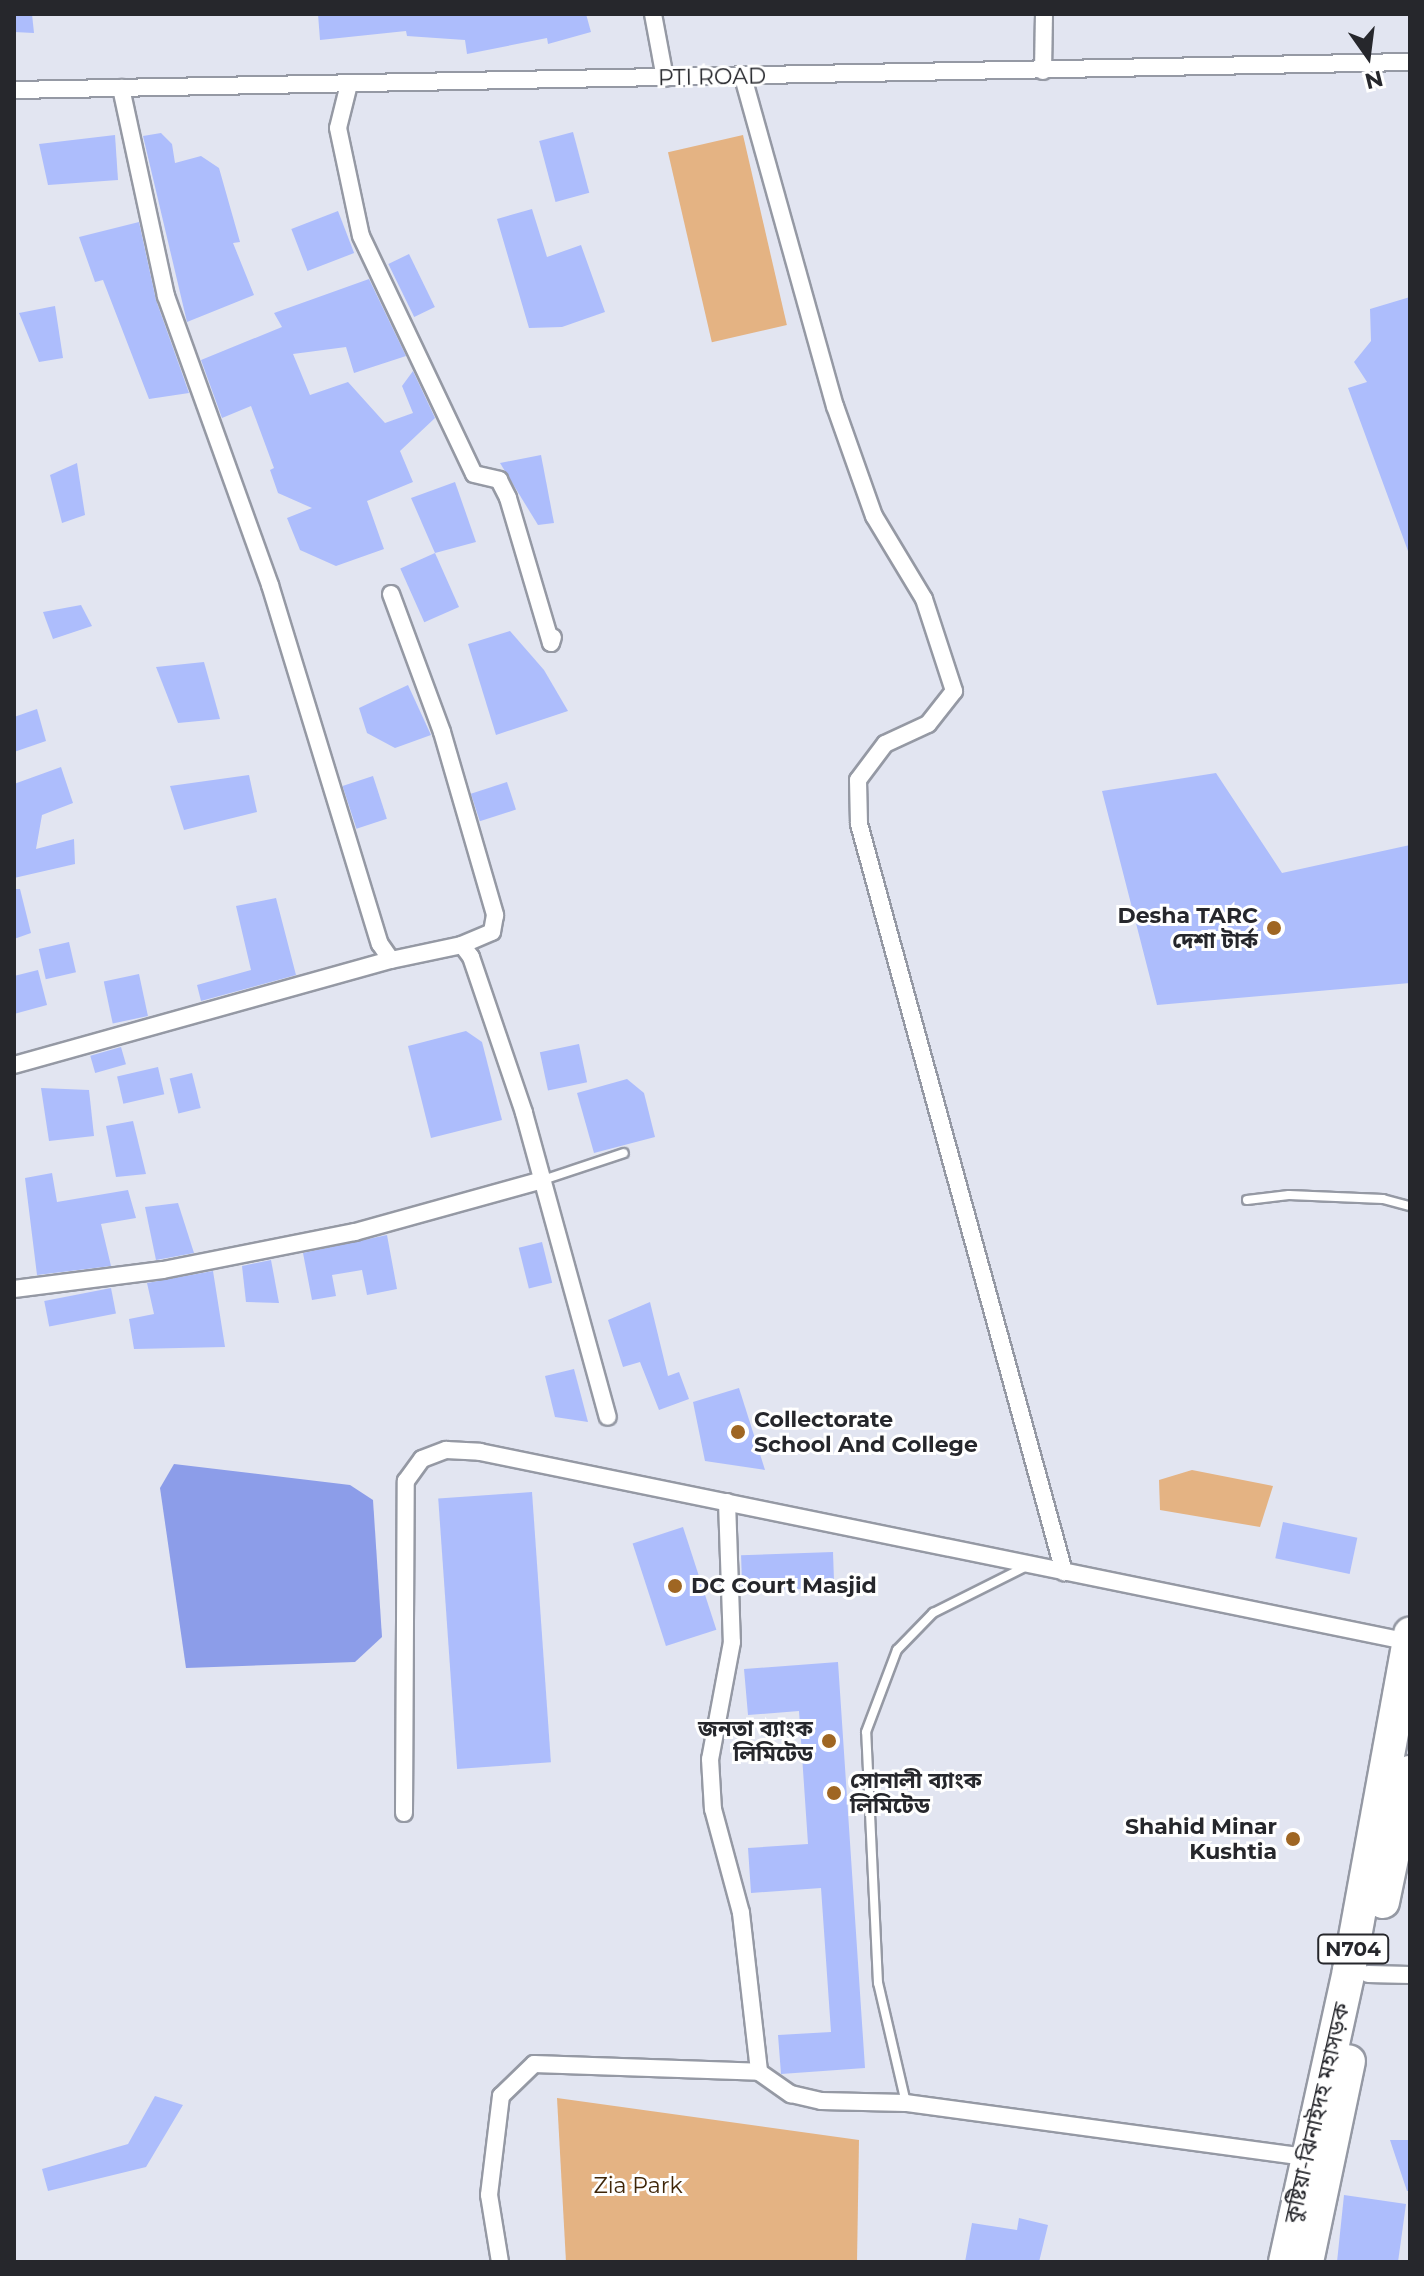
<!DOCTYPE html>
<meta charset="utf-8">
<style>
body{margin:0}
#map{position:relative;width:1424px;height:2276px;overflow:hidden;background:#e2e5f1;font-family:Montserrat,"Noto Sans Bengali",sans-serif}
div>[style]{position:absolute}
.green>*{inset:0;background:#e4b383;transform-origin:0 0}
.water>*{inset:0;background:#8c9de9}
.building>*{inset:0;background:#adbdfc;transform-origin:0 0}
.roads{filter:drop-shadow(2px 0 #9599a4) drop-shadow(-2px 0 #9599a4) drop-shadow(0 2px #9599a4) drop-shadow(0 -2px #9599a4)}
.lane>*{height:8px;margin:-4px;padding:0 4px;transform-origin:4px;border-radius:4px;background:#fff}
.street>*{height:16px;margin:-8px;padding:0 8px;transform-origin:8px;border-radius:8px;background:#fff}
.highway>*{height:32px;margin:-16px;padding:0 16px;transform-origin:16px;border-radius:16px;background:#fff}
.dots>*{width:22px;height:22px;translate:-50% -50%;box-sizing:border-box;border:4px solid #fff;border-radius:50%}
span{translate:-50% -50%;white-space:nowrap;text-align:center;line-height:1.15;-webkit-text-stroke:6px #fff;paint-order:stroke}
.shield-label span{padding:2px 6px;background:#fff;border:2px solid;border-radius:6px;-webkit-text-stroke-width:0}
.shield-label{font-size:20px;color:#26272c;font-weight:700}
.street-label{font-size:22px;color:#26272c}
.poi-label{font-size:22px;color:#26272c;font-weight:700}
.right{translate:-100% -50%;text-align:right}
.left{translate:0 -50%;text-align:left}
.park-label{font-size:22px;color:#3f2608}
.frame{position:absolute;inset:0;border:16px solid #26272c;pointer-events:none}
.north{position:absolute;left:1328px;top:16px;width:80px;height:80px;-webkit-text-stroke:6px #fff;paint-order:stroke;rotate:166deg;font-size:22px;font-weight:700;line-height:32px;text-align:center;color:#26272c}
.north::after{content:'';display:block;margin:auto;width:28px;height:36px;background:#26272c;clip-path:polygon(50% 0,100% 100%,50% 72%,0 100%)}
</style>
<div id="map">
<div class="green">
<div style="left:743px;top:135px;width:195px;height:77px;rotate:77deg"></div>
<div style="clip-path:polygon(1192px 1470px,1273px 1486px,1260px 1527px,1160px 1510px,1159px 1480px)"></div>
<div style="clip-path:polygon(557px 2098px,859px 2140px,857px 2262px,566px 2262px)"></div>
</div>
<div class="water">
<div style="clip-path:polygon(174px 1464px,350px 1485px,373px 1500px,382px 1637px,355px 1662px,186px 1668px,160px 1488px)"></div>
</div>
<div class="building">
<div style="clip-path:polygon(14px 14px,32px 14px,34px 33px,14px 32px)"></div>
<div style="clip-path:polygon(318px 14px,586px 14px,591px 32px,548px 44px,547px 38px,467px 54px,465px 40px,407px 36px,406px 31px,320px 40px)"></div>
<div style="left:573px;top:132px;width:63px;height:35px;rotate:75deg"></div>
<div style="clip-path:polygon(161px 133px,172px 144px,175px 163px,201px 156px,219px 168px,240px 242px,233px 243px,254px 295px,187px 322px,143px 136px)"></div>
<div style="clip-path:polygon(115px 135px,118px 180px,48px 185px,39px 144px)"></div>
<div style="clip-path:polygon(532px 209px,547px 257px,581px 245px,605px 312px,562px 327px,529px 328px,497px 219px)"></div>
<div style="left:338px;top:211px;width:45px;height:50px;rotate:69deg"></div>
<div style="clip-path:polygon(139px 222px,156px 300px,189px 393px,149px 399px,103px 280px,95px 282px,79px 237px)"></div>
<div style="left:409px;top:254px;width:59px;height:23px;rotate:64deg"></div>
<div style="clip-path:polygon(369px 279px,406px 356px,354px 373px,346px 347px,293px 354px,310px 395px,348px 382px,385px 423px,413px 413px,402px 386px,413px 371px,435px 418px,400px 451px,413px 482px,367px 501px,384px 549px,336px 566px,300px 550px,287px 518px,312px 508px,278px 493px,270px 470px,274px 468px,251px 406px,222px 418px,201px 360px,282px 327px,274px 313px)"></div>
<div style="clip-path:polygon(1410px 297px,1410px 551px,1408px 551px,1348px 388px,1367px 382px,1354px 362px,1371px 341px,1370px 309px)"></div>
<div style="clip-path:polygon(55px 306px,63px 358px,39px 362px,19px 313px)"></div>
<div style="clip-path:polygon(541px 455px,554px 523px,538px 525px,500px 463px)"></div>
<div style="clip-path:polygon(77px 463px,85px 515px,62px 523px,50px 475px)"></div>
<div style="clip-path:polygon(455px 482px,476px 542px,435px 553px,411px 498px)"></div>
<div style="left:435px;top:553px;width:59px;height:38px;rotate:66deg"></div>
<div style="clip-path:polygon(81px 605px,92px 626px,53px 639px,43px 612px)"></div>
<div style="clip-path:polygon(510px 631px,544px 670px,568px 711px,496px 735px,468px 644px)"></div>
<div style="clip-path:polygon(204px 662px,220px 719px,178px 723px,156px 667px)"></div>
<div style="clip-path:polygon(408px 685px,431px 735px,395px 748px,367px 733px,359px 708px)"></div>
<div style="clip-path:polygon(37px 709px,46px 741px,14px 752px,14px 717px)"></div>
<div style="clip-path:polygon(61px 767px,73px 803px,42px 815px,36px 849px,74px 839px,75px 864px,14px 878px,14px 784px)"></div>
<div style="clip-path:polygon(1216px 773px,1282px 873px,1410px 845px,1410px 983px,1157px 1005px,1102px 791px)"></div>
<div style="clip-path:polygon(249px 775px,257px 812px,184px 830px,170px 786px)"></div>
<div style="left:373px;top:776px;width:45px;height:32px;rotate:72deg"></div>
<div style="left:507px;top:782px;width:29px;height:38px;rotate:72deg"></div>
<div style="clip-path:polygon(14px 889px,20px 889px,31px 933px,14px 939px)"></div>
<div style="clip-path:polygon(276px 898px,296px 975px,201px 1001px,197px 985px,251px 970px,236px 906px)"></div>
<div style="left:69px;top:942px;width:31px;height:31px;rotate:77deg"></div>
<div style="clip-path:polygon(38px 970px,47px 1005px,14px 1014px,14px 976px)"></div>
<div style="left:139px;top:974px;width:43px;height:36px;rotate:78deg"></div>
<div style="clip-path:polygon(466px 1031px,482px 1042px,502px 1120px,431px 1138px,408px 1046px)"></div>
<div style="left:579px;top:1044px;width:39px;height:40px;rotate:78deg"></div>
<div style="left:121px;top:1047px;width:18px;height:32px;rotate:74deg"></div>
<div style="left:158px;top:1067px;width:28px;height:42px;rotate:77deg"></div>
<div style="left:192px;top:1073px;width:36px;height:23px;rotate:76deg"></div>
<div style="clip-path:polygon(627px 1079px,644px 1093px,655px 1137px,594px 1153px,577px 1093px)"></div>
<div style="clip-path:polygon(41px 1088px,89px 1090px,94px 1136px,49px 1141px)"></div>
<div style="clip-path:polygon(133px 1121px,146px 1174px,116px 1177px,106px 1126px)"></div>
<div style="clip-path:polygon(52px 1173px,57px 1202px,128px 1190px,136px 1218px,101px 1224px,111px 1266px,37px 1275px,25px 1178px)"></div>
<div style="clip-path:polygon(178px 1203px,194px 1253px,156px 1260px,145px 1207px)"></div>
<div style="clip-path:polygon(387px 1235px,397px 1289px,367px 1295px,362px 1270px,332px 1275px,336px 1296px,312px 1300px,303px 1253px)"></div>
<div style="left:542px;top:1242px;width:42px;height:24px;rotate:76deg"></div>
<div style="clip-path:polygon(271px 1260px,279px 1303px,246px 1302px,242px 1266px)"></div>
<div style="clip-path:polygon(213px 1271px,225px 1347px,134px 1349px,129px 1319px,154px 1314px,147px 1283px)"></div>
<div style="left:111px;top:1288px;width:26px;height:68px;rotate:79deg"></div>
<div style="clip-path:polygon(650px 1302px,668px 1376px,679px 1372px,689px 1399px,659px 1410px,640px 1362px,623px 1367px,608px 1320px)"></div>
<div style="clip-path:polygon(574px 1369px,588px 1422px,555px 1417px,545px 1376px)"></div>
<div style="clip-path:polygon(739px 1388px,765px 1470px,705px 1461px,693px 1402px)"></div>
<div style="left:532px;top:1492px;width:271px;height:94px;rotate:86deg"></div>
<div style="left:1283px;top:1522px;width:76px;height:37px;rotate:12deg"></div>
<div style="left:683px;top:1527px;width:108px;height:53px;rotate:72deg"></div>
<div style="left:833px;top:1552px;width:36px;height:92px;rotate:88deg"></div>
<div style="clip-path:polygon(838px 1662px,865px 2068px,781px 2074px,778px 2035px,831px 2032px,821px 1888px,751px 1893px,748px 1848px,808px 1844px,799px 1711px,748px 1715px,744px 1669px)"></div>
<div style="clip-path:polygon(155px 2096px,183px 2105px,146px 2167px,48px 2191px,42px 2169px,128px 2144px)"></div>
<div style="clip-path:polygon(1390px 2140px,1410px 2140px,1410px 2191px,1407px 2191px)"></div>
<div style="clip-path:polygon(1344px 2195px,1406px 2204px,1398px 2262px,1337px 2262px)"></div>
<div style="clip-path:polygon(1019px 2218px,1048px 2225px,1039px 2262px,965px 2262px,972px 2223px,1017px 2230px)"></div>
</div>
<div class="roads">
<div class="lane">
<div style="left:543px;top:1180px;width:85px;rotate:-18.4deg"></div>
<div style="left:1247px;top:1200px;width:42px;rotate:-6.8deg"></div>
<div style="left:1289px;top:1195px;width:94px;rotate:2.4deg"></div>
<div style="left:1383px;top:1199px;width:28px;rotate:15deg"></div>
<div style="left:906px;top:2103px;width:123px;rotate:-103.1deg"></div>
<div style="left:878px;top:1983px;width:251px;rotate:-92.7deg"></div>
<div style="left:866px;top:1732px;width:88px;rotate:-69.3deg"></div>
<div style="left:897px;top:1650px;width:52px;rotate:-45.8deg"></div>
<div style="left:933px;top:1613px;width:105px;rotate:-26.6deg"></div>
</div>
<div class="street">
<div style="left:653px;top:14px;width:65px;rotate:79.4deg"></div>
<div style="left:1043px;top:71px;width:57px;rotate:-89deg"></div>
<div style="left:743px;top:77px;width:342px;rotate:74.4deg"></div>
<div style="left:835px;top:406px;width:117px;rotate:70.5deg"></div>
<div style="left:874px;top:516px;width:97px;rotate:58.9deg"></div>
<div style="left:924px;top:599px;width:97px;rotate:71.9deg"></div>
<div style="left:954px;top:691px;width:42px;rotate:128.2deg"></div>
<div style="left:928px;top:724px;width:47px;rotate:155.1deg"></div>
<div style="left:885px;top:744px;width:45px;rotate:126.9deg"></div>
<div style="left:858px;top:780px;width:44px;rotate:88.7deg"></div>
<div style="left:859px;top:824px;width:776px;rotate:74.67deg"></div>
<div style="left:349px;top:84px;width:45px;rotate:104deg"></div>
<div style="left:338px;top:128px;width:110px;rotate:78deg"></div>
<div style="left:361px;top:236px;width:263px;rotate:64.6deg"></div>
<div style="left:474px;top:474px;width:26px;rotate:13deg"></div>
<div style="left:499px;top:480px;width:20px;rotate:63deg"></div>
<div style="left:508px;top:498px;width:151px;rotate:73.5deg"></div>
<div style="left:551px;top:643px;width:6px;rotate:-72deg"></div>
<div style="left:121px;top:88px;width:213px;rotate:77.8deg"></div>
<div style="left:166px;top:296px;width:307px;rotate:70.2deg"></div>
<div style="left:270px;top:585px;width:375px;rotate:73deg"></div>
<div style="left:380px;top:944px;width:19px;rotate:55deg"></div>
<div style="left:391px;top:960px;width:73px;rotate:-11.9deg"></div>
<div style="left:462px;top:945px;width:15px;rotate:53deg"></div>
<div style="left:471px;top:957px;width:165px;rotate:71.2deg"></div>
<div style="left:524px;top:1113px;width:315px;rotate:74.6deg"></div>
<div style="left:14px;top:90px;width:1396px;rotate:-1.15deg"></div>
<div style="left:391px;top:594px;width:147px;rotate:69.7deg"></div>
<div style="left:442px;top:732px;width:191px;rotate:73.8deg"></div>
<div style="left:495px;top:915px;width:17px;rotate:100deg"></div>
<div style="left:492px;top:932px;width:33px;rotate:157deg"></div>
<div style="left:14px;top:1065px;width:391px;rotate:-15.6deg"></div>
<div style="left:14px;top:1289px;width:150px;rotate:-7.3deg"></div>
<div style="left:163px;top:1270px;width:196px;rotate:-11.2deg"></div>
<div style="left:355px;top:1232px;width:195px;rotate:-15.5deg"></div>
<div style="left:727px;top:1502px;width:140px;rotate:88deg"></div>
<div style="left:732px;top:1642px;width:119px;rotate:100.6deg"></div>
<div style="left:710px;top:1759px;width:50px;rotate:86.6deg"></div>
<div style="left:713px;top:1809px;width:108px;rotate:74.9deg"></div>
<div style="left:741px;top:1913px;width:160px;rotate:83.5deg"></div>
<div style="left:404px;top:1813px;width:332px;rotate:-89.7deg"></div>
<div style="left:406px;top:1481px;width:27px;rotate:-54deg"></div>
<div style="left:422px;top:1459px;width:26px;rotate:-21deg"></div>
<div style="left:446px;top:1450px;width:34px;rotate:3deg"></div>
<div style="left:480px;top:1452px;width:949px;rotate:11.55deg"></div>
<div style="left:1368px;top:1974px;width:42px;rotate:1.4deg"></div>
<div style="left:500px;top:2262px;width:68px;rotate:-99.3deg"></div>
<div style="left:489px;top:2195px;width:100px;rotate:-83.1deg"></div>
<div style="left:501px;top:2096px;width:46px;rotate:-44.1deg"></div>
<div style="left:534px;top:2064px;width:225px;rotate:2deg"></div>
<div style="left:759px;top:2072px;width:39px;rotate:35deg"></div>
<div style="left:791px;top:2094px;width:31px;rotate:13deg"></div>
<div style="left:821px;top:2101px;width:85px;rotate:1.3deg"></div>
<div style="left:906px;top:2103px;width:410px;rotate:7.7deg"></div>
</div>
<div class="highway">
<div style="left:1383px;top:1902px;width:133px;rotate:-78.3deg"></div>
<div style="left:1285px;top:2262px;width:299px;rotate:-77.6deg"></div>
<div style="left:1349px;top:1970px;width:342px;rotate:-79.7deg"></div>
<div style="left:1307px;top:2262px;width:205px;rotate:-78.2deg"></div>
</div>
</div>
<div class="dots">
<div style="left:1274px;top:928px;background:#9f6623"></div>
<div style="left:738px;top:1432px;background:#9f6623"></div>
<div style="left:675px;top:1586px;background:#9f6623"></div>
<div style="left:829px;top:1741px;background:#9f6623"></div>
<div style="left:834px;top:1793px;background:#9f6623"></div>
<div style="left:1293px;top:1839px;background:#9f6623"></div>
</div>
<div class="shield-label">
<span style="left:1353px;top:1949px">N704</span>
</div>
<div class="street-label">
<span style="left:712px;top:77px;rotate:-1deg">PTI ROAD</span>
<span style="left:1317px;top:2113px;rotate:-77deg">কুষ্টিয়া-ঝিনাইদহ মহাসড়ক</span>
</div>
<div class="poi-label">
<span class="right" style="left:1258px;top:928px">Desha TARC<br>দেশা টার্ক</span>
<span class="left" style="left:754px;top:1432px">Collectorate<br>School And College</span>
<span class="left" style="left:691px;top:1586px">DC Court Masjid</span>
<span class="right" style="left:813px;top:1741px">জনতা ব্যাংক<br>লিমিটেড</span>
<span class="left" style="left:850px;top:1793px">সোনালী ব্যাংক<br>লিমিটেড</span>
<span class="right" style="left:1277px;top:1839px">Shahid Minar<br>Kushtia</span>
</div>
<div class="park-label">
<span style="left:638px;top:2186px">Zia Park</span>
</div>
<div class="frame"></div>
<div class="north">N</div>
</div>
